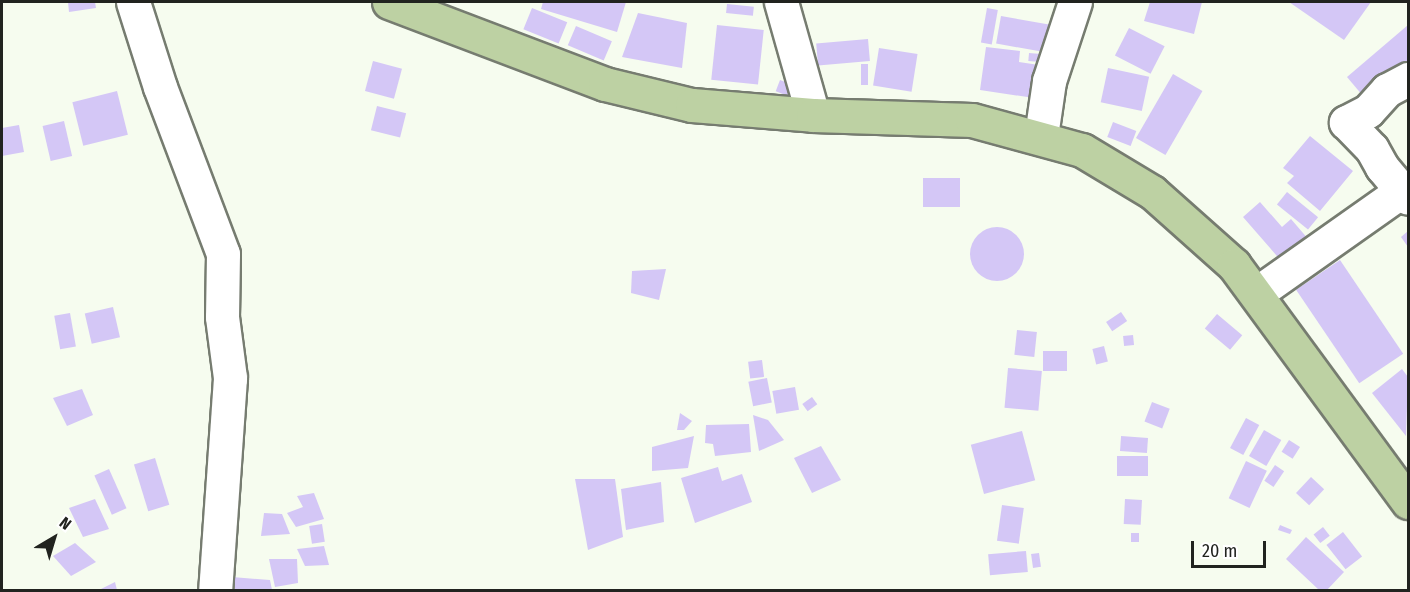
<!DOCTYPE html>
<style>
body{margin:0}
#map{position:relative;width:1410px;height:592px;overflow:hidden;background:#f6fcef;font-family:"Fira Sans Condensed",sans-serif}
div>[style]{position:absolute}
.building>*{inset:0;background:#d4c7f6;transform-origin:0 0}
.round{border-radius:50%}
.roads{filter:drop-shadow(2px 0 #767c70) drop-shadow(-2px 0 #767c70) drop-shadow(0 2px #767c70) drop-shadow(0 -2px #767c70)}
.minor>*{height:33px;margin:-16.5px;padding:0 16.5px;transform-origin:16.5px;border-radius:16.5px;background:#fff}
.major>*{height:33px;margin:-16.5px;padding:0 16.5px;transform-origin:16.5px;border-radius:16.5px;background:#bdd1a3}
span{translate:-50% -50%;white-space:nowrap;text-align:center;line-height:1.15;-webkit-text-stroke:6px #fff;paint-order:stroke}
.frame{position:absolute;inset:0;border:3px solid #21231f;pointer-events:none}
.north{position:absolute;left:24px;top:508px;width:60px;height:60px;-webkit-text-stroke:4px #fff;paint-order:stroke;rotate:38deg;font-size:16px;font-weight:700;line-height:24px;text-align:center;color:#21231f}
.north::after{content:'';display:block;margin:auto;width:21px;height:27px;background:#21231f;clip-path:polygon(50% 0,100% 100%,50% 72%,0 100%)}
.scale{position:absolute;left:1191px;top:541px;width:75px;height:27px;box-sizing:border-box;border:3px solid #21231f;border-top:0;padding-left:8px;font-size:18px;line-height:21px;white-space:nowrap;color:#21231f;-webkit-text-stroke:4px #fff;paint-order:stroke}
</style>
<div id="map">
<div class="building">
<div style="clip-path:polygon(68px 2px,95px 2px,96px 8px,69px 12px)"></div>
<div style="clip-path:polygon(543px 2px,626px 2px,617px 32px,541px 9px)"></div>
<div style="clip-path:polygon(1150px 2px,1202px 2px,1194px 34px,1144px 21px)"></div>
<div style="clip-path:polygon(1289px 2px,1371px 2px,1344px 40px)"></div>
<div style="left:727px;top:4px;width:27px;height:9px;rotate:6deg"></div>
<div style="left:532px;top:8px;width:38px;height:23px;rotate:22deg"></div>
<div style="left:987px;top:8px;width:11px;height:35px;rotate:10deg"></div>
<div style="clip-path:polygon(638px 13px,687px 23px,682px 68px,622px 57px)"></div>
<div style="left:1001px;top:16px;width:53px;height:28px;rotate:10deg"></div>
<div style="left:717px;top:25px;width:47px;height:55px;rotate:6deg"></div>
<div style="clip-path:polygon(1408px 25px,1408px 74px,1363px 96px,1347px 77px)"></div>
<div style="left:576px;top:26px;width:39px;height:21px;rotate:23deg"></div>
<div style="left:1129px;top:28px;width:40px;height:31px;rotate:27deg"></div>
<div style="left:868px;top:39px;width:22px;height:52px;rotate:85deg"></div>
<div style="clip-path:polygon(986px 47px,1020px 51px,1019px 62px,1039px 65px,1034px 98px,980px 90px)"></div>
<div style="left:879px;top:48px;width:39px;height:38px;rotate:9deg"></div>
<div style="left:1029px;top:53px;width:21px;height:8px;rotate:5deg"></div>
<div style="left:373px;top:61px;width:30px;height:31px;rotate:15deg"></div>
<div style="left:861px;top:64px;width:7px;height:21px"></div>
<div style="left:1108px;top:68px;width:42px;height:35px;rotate:12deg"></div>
<div style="left:1173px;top:74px;width:34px;height:74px;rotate:30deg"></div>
<div style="left:780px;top:80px;width:14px;height:12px;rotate:21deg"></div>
<div style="left:117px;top:91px;width:45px;height:46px;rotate:76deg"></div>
<div style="left:377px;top:106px;width:30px;height:25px;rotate:14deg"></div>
<div style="left:64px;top:121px;width:36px;height:22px;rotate:77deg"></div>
<div style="left:1113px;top:122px;width:25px;height:16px;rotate:21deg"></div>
<div style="clip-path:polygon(19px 125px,24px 152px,2px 156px,2px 128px)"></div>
<div style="clip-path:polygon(1310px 136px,1353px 171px,1320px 211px,1287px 183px,1294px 176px,1283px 168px)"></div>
<div style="left:923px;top:178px;width:37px;height:29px"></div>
<div style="left:1287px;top:192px;width:40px;height:16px;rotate:39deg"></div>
<div style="clip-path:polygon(1260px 202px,1282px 227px,1291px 219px,1309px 240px,1283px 263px,1243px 217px)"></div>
<div class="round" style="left:970px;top:227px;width:54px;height:54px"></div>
<div style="clip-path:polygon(1408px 231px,1408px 247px,1401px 237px)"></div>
<div style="left:1340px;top:260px;width:113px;height:53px;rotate:56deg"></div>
<div style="clip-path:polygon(666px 269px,659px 300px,631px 293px,632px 271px)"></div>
<div style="left:113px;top:307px;width:31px;height:29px;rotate:77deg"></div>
<div style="left:1121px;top:312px;width:11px;height:18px;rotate:56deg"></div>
<div style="left:70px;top:313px;width:34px;height:16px;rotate:80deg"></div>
<div style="left:1217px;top:314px;width:33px;height:19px;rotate:40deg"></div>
<div style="left:1017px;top:330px;width:20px;height:25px;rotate:6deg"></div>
<div style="left:1133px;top:335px;width:10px;height:10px;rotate:84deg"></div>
<div style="left:1104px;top:346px;width:16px;height:12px;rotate:76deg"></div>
<div style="left:1043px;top:351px;width:24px;height:20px"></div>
<div style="left:762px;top:360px;width:17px;height:14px;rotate:83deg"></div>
<div style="left:1008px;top:368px;width:34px;height:40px;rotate:5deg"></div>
<div style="clip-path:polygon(1402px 369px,1408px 377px,1406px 436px,1372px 393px)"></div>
<div style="left:767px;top:378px;width:25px;height:19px;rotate:79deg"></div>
<div style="left:795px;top:387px;width:23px;height:23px;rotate:80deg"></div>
<div style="clip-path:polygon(82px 389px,93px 415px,67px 426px,53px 398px)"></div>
<div style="left:812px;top:397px;width:9px;height:12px;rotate:54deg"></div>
<div style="left:1152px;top:402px;width:19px;height:21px;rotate:21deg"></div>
<div style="clip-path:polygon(680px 413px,692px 421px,684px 430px,677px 430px)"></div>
<div style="clip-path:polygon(753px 415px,768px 420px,784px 440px,759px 451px)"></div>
<div style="left:1246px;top:418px;width:15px;height:34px;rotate:28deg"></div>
<div style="clip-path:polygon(749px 424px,751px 452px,715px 456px,713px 444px,705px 443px,706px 425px)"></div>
<div style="left:1264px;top:430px;width:20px;height:30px;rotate:30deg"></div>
<div style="left:1022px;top:431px;width:51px;height:53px;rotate:75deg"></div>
<div style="clip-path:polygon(694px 436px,688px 468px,652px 471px,652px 447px)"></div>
<div style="left:1148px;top:438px;width:15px;height:27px;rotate:94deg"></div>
<div style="left:1289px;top:440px;width:13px;height:14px;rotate:32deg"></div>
<div style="clip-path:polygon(821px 446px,841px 480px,812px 493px,794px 458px)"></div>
<div style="left:1117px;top:456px;width:31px;height:20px"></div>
<div style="left:155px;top:458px;width:49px;height:22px;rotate:73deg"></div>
<div style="left:1246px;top:461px;width:23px;height:41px;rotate:25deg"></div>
<div style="left:1275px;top:465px;width:11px;height:19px;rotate:34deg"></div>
<div style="clip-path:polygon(718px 467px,722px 481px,742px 474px,752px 502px,695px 523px,681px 478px)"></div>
<div style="left:109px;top:469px;width:43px;height:16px;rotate:66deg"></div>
<div style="left:1311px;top:477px;width:18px;height:22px;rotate:43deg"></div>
<div style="clip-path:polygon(575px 479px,615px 479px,623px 537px,588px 550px)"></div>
<div style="clip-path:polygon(661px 482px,664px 522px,626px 530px,621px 489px)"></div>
<div style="clip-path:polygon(314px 493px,324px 519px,296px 527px,287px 513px,303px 507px,297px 496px)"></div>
<div style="clip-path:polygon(95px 499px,109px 529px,83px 537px,69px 508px)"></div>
<div style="left:1125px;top:499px;width:17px;height:25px;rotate:3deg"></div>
<div style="left:1002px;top:505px;width:22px;height:36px;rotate:8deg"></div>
<div style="clip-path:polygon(264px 513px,282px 514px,290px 534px,261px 536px)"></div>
<div style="left:322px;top:524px;width:18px;height:13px;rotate:81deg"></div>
<div style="clip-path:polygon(1280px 525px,1292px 530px,1290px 534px,1278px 530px)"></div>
<div style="left:1323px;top:527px;width:11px;height:12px;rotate:52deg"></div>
<div style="left:1343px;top:532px;width:31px;height:21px;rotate:52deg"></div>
<div style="left:1131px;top:533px;width:8px;height:9px"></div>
<div style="clip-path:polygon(1306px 537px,1344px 572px,1327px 590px,1319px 590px,1286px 559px)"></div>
<div style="clip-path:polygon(75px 543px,96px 562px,71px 576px,53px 556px)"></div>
<div style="clip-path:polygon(324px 546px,329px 565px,305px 566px,297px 549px)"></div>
<div style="left:1026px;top:551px;width:21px;height:38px;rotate:85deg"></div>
<div style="left:1039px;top:553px;width:14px;height:8px;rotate:82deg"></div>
<div style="clip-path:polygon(269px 559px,297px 559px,298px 583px,275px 587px)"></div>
<div style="clip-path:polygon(232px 577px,270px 580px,272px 590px,235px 590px)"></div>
<div style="clip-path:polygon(115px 582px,117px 590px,99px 590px)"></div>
</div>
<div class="roads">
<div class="minor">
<div style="left:133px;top:2px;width:89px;rotate:72.4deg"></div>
<div style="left:160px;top:87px;width:178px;rotate:69.3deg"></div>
<div style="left:223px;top:254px;width:63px;rotate:90.9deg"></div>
<div style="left:222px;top:317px;width:62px;rotate:82.5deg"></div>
<div style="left:230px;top:378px;width:213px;rotate:94deg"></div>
<div style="left:781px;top:2px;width:117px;rotate:74.2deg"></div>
<div style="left:1408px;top:79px;width:24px;rotate:152deg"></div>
<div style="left:1387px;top:90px;width:28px;rotate:132deg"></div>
<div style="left:1368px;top:111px;width:25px;rotate:153deg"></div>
<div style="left:1346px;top:122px;width:37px;rotate:46deg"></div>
<div style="left:1372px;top:149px;width:21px;rotate:61deg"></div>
<div style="left:1382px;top:167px;width:40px;rotate:50deg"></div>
<div style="left:1041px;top:136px;width:56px;rotate:-81.7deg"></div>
<div style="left:1049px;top:81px;width:83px;rotate:-71.8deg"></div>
<div style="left:1257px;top:293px;width:179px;rotate:-35.2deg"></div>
</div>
<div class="major">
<div style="left:389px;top:2px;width:231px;rotate:20.8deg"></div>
<div style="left:605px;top:84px;width:89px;rotate:13.6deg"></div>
<div style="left:692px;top:105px;width:121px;rotate:4.7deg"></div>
<div style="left:813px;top:115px;width:159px;rotate:1.8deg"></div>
<div style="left:972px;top:120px;width:114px;rotate:15.3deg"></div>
<div style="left:1082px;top:150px;width:82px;rotate:31deg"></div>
<div style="left:1152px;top:192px;width:110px;rotate:41.7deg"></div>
<div style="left:1234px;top:265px;width:294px;rotate:53.7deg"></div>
</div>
</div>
<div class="frame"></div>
<div class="north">N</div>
<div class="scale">20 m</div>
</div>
